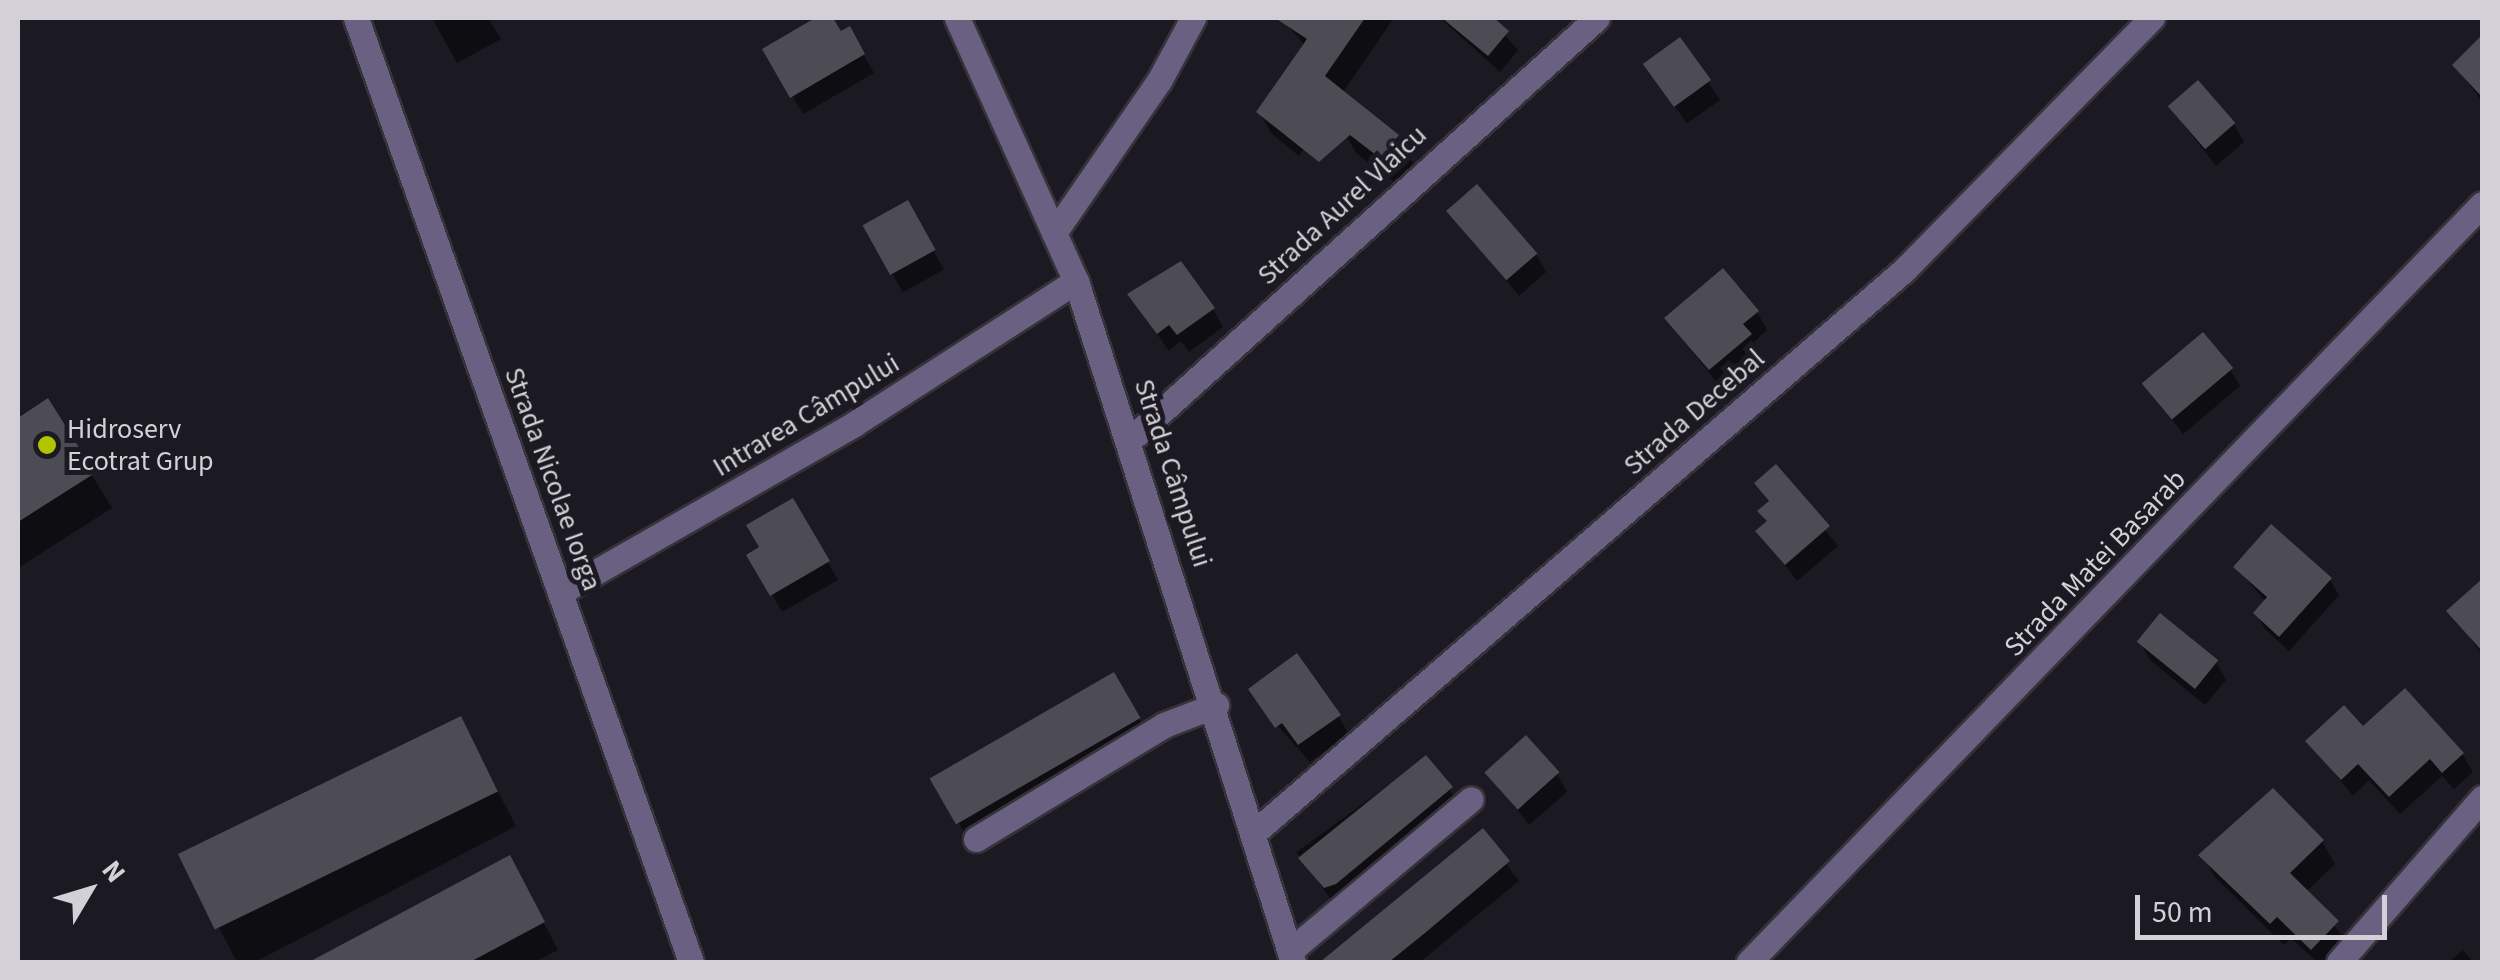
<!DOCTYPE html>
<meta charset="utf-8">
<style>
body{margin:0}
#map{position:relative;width:2500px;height:980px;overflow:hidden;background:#1b1921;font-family:"Source Sans 3",sans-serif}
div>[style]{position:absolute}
.shadow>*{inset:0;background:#0007;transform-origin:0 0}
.building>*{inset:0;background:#4d4b54;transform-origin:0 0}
.roads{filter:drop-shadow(2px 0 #35333a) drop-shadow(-2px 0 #35333a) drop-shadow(0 2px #35333a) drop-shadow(0 -2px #35333a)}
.minor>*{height:25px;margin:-12.5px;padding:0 12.5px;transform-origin:12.5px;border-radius:12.5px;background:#6a6082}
.dots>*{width:28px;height:28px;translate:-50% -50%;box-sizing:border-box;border:5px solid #1b1921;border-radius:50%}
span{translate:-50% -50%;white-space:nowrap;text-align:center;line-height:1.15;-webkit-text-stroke:10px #1b1921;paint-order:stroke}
.street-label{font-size:28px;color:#d3d1d7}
.poi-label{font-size:28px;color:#d3d1d7}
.left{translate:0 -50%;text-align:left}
.frame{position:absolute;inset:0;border:20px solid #d3d1d7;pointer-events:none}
.north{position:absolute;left:40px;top:840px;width:100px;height:100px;-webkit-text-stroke:8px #1b1921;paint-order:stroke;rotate:52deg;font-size:28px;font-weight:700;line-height:40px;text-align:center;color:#d3d1d7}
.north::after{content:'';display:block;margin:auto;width:35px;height:45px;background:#d3d1d7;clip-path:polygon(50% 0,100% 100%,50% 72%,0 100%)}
.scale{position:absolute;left:2135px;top:895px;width:252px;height:45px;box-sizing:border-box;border:5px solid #d3d1d7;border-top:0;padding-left:12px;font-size:30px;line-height:35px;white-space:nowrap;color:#d3d1d7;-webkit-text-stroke:8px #1b1921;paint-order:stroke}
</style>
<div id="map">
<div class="shadow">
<div style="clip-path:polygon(432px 18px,488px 18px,501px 39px,457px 63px)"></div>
<div style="clip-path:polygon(820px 18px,830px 18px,840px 34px,849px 30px,874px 73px,803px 114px,765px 50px)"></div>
<div style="clip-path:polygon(1282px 18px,1394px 18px,1299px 156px,1272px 134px,1259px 112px,1305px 46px)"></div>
<div style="clip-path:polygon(1440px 18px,1490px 18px,1518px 50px,1500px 72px)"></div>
<div style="clip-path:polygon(2482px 39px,2482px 101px,2455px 66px)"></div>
<div style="left:1679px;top:41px;width:72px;height:41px;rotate:55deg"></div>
<div style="clip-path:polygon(2170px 107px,2234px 124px,2244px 142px,2216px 166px)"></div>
<div style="clip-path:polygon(1341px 126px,1397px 137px,1413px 163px,1397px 184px,1356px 153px)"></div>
<div style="left:907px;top:203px;width:76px;height:47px;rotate:61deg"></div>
<div style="clip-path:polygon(1450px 211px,1536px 254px,1546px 272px,1519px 296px)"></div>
<div style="clip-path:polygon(1130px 295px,1213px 309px,1223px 327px,1189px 352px,1181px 341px,1169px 351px)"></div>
<div style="clip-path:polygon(1757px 312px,1767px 330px,1754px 342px,1760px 353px,1720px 387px,1667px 318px)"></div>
<div style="clip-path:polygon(2230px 369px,2240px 386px,2183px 434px,2145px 383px)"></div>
<div style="clip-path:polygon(47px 402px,112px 508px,18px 568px,18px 421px)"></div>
<div style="clip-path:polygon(1775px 468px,1838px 546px,1797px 581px,1759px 531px,1768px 524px,1761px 511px,1770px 504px,1757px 483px)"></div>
<div style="clip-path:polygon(792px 501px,838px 580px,782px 612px,750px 556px,762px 548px)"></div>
<div style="clip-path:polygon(2236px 567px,2330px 580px,2339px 595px,2289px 651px,2265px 629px,2256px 614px,2266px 602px)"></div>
<div style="clip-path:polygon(2482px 585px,2482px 654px,2450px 611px)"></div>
<div style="clip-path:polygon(2140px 642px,2216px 662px,2226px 680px,2205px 705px,2150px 660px)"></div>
<div style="left:1113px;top:676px;width:71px;height:208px;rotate:59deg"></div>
<div style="clip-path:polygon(1261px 707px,1338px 716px,1349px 734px,1310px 762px)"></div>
<div style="clip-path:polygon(460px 719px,516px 826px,255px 962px,237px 962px,184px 860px)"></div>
<div style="clip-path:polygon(2308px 741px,2462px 754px,2473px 772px,2454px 789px,2442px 776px,2400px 814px,2369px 780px,2353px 796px)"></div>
<div style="left:1426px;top:758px;width:60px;height:160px;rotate:54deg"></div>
<div style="clip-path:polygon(1488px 772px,1557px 774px,1567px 792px,1529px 825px)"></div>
<div style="clip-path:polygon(1482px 832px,1519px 881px,1420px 962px,1341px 962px,1335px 953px)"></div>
<div style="clip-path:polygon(2322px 841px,2335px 864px,2306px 892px,2350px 945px,2333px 962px,2317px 962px,2291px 938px,2284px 945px,2215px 877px,2202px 855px)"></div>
<div style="clip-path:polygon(524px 885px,558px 950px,535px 962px,345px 962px,339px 949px)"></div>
<div style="clip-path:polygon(2463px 950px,2473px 962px,2449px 962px)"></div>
</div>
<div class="building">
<div style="clip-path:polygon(815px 18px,833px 18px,841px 31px,850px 26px,865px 54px,790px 98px,762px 49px)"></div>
<div style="clip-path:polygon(1275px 18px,1365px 18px,1325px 76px,1399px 135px,1381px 159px,1350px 135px,1319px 162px,1256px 112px,1307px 39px)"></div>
<div style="clip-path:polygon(1442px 18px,1494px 18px,1509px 31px,1488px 56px)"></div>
<div style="clip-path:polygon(2482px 35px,2482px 97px,2452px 65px)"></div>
<div style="left:1680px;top:37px;width:53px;height:46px;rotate:54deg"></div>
<div style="left:2198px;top:80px;width:57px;height:40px;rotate:49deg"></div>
<div style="left:1477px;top:184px;width:92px;height:41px;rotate:49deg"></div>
<div style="left:908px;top:200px;width:57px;height:52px;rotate:61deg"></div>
<div style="clip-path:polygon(1181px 261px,1215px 308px,1177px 335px,1169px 325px,1157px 334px,1127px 294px)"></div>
<div style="clip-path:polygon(1723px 268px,1759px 311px,1743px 324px,1752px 334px,1709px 370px,1664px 318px)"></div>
<div style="left:2203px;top:332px;width:47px;height:80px;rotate:50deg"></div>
<div style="clip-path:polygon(48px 398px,95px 473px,18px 522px,18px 418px)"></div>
<div style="clip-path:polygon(1776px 464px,1830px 526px,1785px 565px,1755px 531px,1767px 521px,1757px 511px,1769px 501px,1754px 483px)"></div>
<div style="clip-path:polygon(793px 498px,830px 561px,770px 596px,746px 555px,759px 547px,746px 525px)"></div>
<div style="clip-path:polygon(2271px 524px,2332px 578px,2279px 637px,2253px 613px,2267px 597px,2233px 567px)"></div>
<div style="clip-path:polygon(2482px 579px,2482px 651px,2446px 611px)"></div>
<div style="left:2160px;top:613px;width:75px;height:37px;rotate:39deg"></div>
<div style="clip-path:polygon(1297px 653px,1341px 715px,1298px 745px,1282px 723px,1275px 728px,1248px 689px)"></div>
<div style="left:1114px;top:672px;width:53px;height:213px;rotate:60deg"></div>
<div style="clip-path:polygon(2405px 688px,2464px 753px,2442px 773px,2430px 759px,2389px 797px,2358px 764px,2341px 780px,2305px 741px,2344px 705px,2363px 726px)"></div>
<div style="left:461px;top:716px;width:84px;height:315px;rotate:64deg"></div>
<div style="left:1526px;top:735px;width:50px;height:56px;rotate:48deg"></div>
<div style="clip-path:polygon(1426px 755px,1453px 787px,1336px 884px,1324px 888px,1298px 858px)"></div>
<div style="clip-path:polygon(2273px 788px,2324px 840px,2290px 873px,2339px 921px,2311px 950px,2277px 917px,2270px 924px,2198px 855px)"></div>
<div style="clip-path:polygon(1483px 828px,1510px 861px,1425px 933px,1389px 962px,1320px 962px)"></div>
<div style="clip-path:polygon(510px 855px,545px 922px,470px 962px,309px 962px)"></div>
</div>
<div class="roads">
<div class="minor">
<div style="left:356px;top:18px;width:1002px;rotate:70.46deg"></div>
<div style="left:957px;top:18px;width:289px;rotate:65.7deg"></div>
<div style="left:1076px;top:281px;width:715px;rotate:72.33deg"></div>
<div style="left:1054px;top:233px;width:185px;rotate:-55.4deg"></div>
<div style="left:1159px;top:81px;width:72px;rotate:-61.6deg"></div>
<div style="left:1131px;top:439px;width:628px;rotate:-42.1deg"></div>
<div style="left:561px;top:592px;width:338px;rotate:-29.8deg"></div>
<div style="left:854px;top:424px;width:264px;rotate:-32.8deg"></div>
<div style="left:1256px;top:831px;width:857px;rotate:-40.88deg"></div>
<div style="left:1904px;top:270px;width:354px;rotate:-45.5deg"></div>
<div style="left:976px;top:839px;width:220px;rotate:-31.2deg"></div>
<div style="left:1164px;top:725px;width:56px;rotate:-21deg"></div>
<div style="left:1290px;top:951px;width:236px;rotate:-40deg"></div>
<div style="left:1749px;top:962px;width:1054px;rotate:-45.96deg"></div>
<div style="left:2339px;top:962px;width:218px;rotate:-48.9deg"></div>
</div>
</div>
<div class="dots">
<div style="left:47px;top:445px;background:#b0c500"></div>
</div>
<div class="street-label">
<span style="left:1342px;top:205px;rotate:-43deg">Strada Aurel Vlaicu</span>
<span style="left:1694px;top:412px;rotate:-41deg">Strada Decebal</span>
<span style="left:806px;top:415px;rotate:-31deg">Intrarea Câmpului</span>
<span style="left:1173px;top:473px;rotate:72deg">Strada Câmpului</span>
<span style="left:553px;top:479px;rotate:70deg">Strada Nicolae Iorga</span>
<span style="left:2095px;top:563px;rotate:-46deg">Strada Matei Basarab</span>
</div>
<div class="poi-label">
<span class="left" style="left:67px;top:445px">Hidroserv<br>Ecotrat Grup</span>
</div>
<div class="frame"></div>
<div class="north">N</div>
<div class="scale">50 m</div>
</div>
